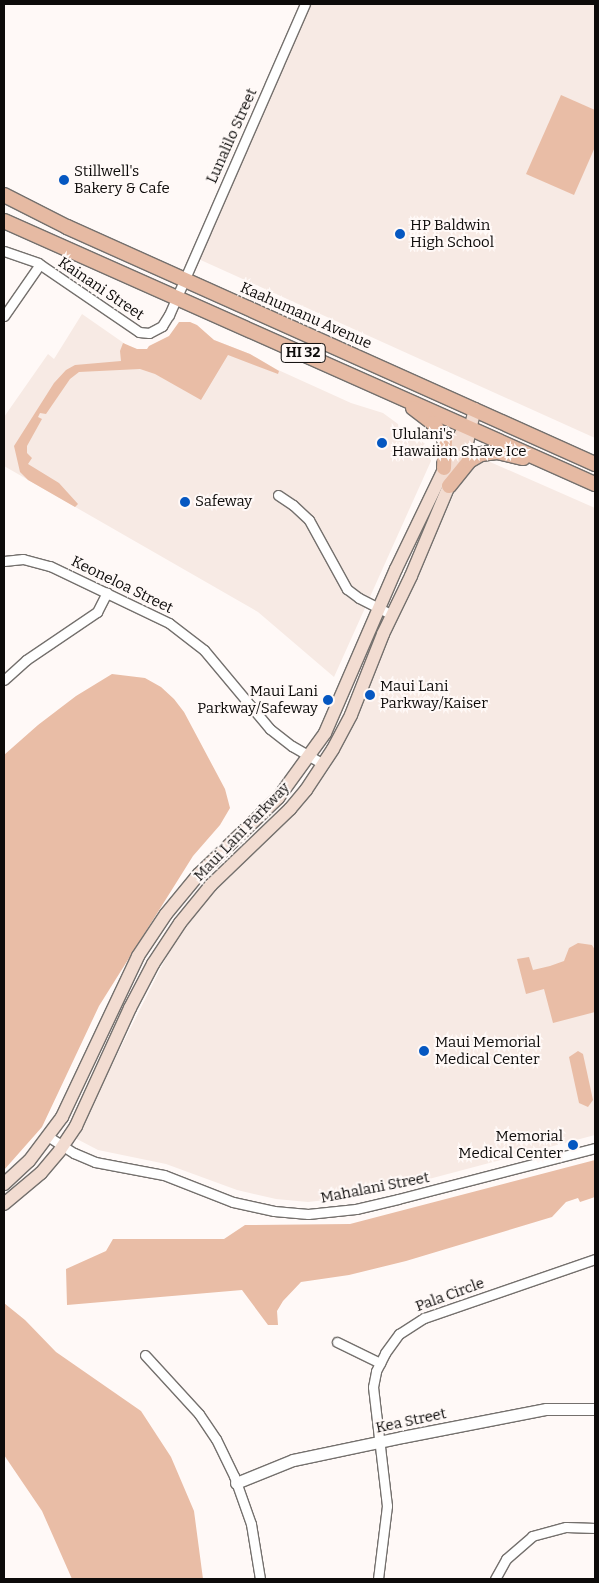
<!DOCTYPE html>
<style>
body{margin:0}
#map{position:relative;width:599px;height:1583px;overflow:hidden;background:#fff9f7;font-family:Bitter,serif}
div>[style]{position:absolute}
.built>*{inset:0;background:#f7eae4}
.green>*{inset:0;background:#e9bda6}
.roads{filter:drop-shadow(1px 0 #74706d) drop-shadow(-1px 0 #74706d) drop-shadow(0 1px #74706d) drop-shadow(0 -1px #74706d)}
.minor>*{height:9px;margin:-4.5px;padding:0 4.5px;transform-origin:4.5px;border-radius:4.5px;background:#fff}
.tertiary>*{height:11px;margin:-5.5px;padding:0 5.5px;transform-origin:5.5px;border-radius:5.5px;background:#fff}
.secondary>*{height:12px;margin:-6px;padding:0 6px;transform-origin:6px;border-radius:6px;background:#f2dcd1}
.primary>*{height:14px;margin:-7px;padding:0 7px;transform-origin:7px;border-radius:7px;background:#e6baa3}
.dots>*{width:14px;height:14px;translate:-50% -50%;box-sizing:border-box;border:2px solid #fff9f7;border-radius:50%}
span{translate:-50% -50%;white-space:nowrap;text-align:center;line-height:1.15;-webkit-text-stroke:4px #fff9f7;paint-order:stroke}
.shield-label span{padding:1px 4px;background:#fff9f7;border:1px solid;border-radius:4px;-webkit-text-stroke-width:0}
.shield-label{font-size:14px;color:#0d0b0a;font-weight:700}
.street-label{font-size:15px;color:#0d0b0a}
.poi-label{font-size:15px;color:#0d0b0a}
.left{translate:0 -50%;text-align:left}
.right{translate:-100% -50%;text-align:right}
.frame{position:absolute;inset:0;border:5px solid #0d0b0a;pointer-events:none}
</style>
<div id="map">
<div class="built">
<div style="clip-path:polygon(305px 4px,595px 4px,595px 438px,194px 257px)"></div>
<div style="clip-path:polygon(82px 314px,128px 346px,137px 349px,156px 350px,167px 345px,190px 322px,214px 340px,250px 354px,276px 369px,351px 403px,383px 413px,428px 446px,431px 461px,334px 677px,258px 612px,4px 466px,4px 417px,48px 354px,54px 359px)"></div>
<div style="clip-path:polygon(472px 454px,595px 508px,595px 1135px,395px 1188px,353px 1197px,308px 1202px,276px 1199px,237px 1190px,166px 1164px,98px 1150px,75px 1138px,171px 948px,196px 910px,288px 820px,309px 797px,330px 768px)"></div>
</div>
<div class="green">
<div style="clip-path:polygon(561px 95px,595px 110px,595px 147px,574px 195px,526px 174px)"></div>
<div style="clip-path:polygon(179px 322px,190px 322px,197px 325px,214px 340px,250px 354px,279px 371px,278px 374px,228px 355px,201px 400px,155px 374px,140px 369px,79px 372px,70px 379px,46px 414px,40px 413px,38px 417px,42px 419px,27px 446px,27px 453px,32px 458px,28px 464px,59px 483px,78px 504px,75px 507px,28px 480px,20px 472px,14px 446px,54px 383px,66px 370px,75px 365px,121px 361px,120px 351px,123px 343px,137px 349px,147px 349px,149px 346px,169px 336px)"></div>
<div style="clip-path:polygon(112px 674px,145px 678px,161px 687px,174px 699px,184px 712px,225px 789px,230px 808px,220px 825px,193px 856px,99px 1006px,42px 1127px,4px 1170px,4px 755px,38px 725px,76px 696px)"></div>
<div style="clip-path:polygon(578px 943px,592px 945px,595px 950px,595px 1012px,553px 1023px,544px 989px,526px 994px,517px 959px,529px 957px,533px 970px,550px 966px,564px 961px,569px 948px)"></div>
<div style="clip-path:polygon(578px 1051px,583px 1054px,593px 1100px,588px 1107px,579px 1103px,569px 1057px)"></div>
<div style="clip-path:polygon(595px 1160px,595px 1197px,580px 1202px,578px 1198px,566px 1202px,552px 1217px,406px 1261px,349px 1275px,301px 1282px,283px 1301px,277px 1311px,278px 1325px,268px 1325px,242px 1290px,67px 1305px,66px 1269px,106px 1251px,113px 1239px,224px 1239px,245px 1225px,350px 1224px)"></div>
<div style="clip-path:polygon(4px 1303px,25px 1320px,56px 1352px,141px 1411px,171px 1457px,194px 1511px,203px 1579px,72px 1579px,42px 1511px,4px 1455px)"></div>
</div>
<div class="roads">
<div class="minor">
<div style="left:4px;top:251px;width:36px;rotate:19deg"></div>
<div style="left:38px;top:263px;width:122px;rotate:34.3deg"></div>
<div style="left:139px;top:332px;width:10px;rotate:6deg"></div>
<div style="left:149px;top:333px;width:15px;rotate:-28deg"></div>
<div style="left:162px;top:326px;width:13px;rotate:-58deg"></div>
<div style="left:169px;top:315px;width:339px;rotate:-66.4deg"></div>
<div style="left:4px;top:316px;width:63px;rotate:-55.3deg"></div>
<div style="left:278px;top:495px;width:18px;rotate:34deg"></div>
<div style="left:293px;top:505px;width:22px;rotate:43deg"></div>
<div style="left:309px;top:520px;width:79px;rotate:61.2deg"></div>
<div style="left:347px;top:589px;width:15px;rotate:37deg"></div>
<div style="left:359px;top:598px;width:37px;rotate:27deg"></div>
<div style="left:4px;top:561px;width:19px;rotate:-6deg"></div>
<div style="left:23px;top:559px;width:28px;rotate:15deg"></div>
<div style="left:50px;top:566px;width:132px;rotate:25.6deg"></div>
<div style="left:169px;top:623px;width:44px;rotate:37.6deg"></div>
<div style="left:204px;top:650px;width:103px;rotate:50.1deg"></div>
<div style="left:270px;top:729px;width:28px;rotate:38deg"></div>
<div style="left:292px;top:746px;width:36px;rotate:30deg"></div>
<div style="left:4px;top:680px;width:30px;rotate:-42deg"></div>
<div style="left:26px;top:660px;width:86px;rotate:-34.1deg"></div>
<div style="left:97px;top:612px;width:22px;rotate:-63deg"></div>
<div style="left:49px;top:1137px;width:30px;rotate:33deg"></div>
<div style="left:74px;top:1153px;width:23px;rotate:23deg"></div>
<div style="left:95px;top:1162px;width:70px;rotate:10.7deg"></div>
<div style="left:164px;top:1175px;width:74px;rotate:21.4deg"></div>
<div style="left:233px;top:1202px;width:42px;rotate:12.4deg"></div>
<div style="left:274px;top:1211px;width:34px;rotate:5deg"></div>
<div style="left:308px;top:1214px;width:48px;rotate:-5.9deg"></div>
<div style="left:356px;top:1209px;width:43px;rotate:-13.4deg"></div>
<div style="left:398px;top:1199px;width:203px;rotate:-14.5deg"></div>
<div style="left:337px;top:1342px;width:48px;rotate:26deg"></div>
<div style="left:145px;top:1355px;width:80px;rotate:47.5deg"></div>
<div style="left:199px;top:1414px;width:30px;rotate:56deg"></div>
<div style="left:216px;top:1439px;width:41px;rotate:64.1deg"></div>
<div style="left:234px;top:1476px;width:51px;rotate:70.5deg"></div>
<div style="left:251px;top:1524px;width:56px;rotate:80.7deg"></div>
<div style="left:378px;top:1579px;width:74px;rotate:-83deg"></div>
<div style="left:387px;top:1506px;width:120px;rotate:-96.7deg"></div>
<div style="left:373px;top:1387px;width:16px;rotate:-79deg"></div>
<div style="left:376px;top:1371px;width:20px;rotate:-63deg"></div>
<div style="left:385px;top:1353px;width:24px;rotate:-54deg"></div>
<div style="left:399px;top:1334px;width:30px;rotate:-33deg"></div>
<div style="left:424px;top:1318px;width:181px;rotate:-19deg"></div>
<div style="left:495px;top:1579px;width:23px;rotate:-61deg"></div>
<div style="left:506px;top:1559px;width:35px;rotate:-41deg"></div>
<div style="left:532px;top:1536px;width:35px;rotate:-15deg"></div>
<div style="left:566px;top:1527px;width:29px;rotate:2deg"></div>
</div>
<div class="tertiary">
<div style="left:236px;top:1483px;width:61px;rotate:-22deg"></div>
<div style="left:293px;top:1460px;width:111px;rotate:-11.9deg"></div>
<div style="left:402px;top:1437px;width:147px;rotate:-11deg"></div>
<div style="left:546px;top:1409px;width:49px"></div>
</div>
<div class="secondary">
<div style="left:4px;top:1184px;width:34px;rotate:-43deg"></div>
<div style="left:29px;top:1161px;width:55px;rotate:-53.1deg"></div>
<div style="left:62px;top:1117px;width:178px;rotate:-64.7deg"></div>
<div style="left:138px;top:956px;width:50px;rotate:-56.3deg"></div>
<div style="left:166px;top:914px;width:52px;rotate:-50.5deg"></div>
<div style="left:199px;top:874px;width:110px;rotate:-43.9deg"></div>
<div style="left:278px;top:798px;width:80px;rotate:-54.1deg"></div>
<div style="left:325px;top:733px;width:179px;rotate:-66.6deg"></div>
<div style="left:396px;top:569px;width:150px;rotate:-64.3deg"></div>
<div style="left:461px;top:434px;width:11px;rotate:-41deg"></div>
<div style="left:4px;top:1204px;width:48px;rotate:-40deg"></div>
<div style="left:41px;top:1173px;width:30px;rotate:-50deg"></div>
<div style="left:60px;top:1150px;width:29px;rotate:-56deg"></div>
<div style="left:76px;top:1126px;width:130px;rotate:-65.4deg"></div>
<div style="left:130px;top:1008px;width:50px;rotate:-62.4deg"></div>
<div style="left:153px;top:964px;width:49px;rotate:-56.6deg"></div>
<div style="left:180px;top:923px;width:49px;rotate:-50.8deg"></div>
<div style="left:211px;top:885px;width:110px;rotate:-43.9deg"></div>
<div style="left:290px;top:809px;width:25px;rotate:-50deg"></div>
<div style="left:306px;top:790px;width:49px;rotate:-56.6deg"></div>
<div style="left:333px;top:749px;width:38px;rotate:-62deg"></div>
<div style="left:351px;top:715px;width:87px;rotate:-68.4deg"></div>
<div style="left:383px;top:634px;width:64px;rotate:-64.2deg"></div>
<div style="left:411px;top:576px;width:144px;rotate:-67.2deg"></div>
<div style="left:467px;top:443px;width:35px;rotate:-77deg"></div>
</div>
<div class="primary">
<div style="left:4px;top:195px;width:71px;rotate:26.9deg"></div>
<div style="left:67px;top:227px;width:579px;rotate:24.17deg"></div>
<div style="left:4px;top:221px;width:647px;rotate:23.99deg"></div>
<div style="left:413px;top:408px;width:25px;rotate:37deg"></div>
<div style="left:433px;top:423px;width:21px;rotate:55deg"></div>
<div style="left:445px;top:440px;width:28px;rotate:92deg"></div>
<div style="left:449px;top:486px;width:32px;rotate:-51deg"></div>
<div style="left:469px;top:461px;width:14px;rotate:-30deg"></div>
<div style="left:481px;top:454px;width:16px;rotate:-7deg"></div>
<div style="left:497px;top:452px;width:27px;rotate:13deg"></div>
</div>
</div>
<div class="dots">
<div style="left:64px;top:180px;background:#0557c1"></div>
<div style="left:400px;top:234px;background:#0557c1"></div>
<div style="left:382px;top:443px;background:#0557c1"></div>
<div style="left:185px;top:502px;background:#0557c1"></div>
<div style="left:370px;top:695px;background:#0557c1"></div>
<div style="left:328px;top:700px;background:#0557c1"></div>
<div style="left:424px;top:1051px;background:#0557c1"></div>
<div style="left:573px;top:1145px;background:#0557c1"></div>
</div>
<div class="shield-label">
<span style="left:303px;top:353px">HI 32</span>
</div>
<div class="street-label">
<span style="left:232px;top:136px;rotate:-66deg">Lunalilo Street</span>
<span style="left:101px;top:289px;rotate:34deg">Kainani Street</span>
<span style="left:306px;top:316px;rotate:24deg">Kaahumanu Avenue</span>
<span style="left:122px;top:585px;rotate:26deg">Keoneloa Street</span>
<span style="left:242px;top:832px;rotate:-46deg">Maui Lani Parkway</span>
<span style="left:375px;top:1188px;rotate:-11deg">Mahalani Street</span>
<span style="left:450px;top:1295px;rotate:-20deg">Pala Circle</span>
<span style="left:411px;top:1421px;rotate:-12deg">Kea Street</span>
</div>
<div class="poi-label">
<span class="left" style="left:74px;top:180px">Stillwell's<br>Bakery &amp; Cafe</span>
<span class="left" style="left:410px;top:234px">HP Baldwin<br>High School</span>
<span class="left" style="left:392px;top:443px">Ululani's<br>Hawaiian Shave Ice</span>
<span class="left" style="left:195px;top:502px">Safeway</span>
<span class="left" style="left:380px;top:695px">Maui Lani<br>Parkway/Kaiser</span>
<span class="right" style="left:318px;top:700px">Maui Lani<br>Parkway/Safeway</span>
<span class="left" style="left:435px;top:1051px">Maui Memorial<br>Medical Center</span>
<span class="right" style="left:563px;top:1145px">Memorial<br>Medical Center</span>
</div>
<div class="frame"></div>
</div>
